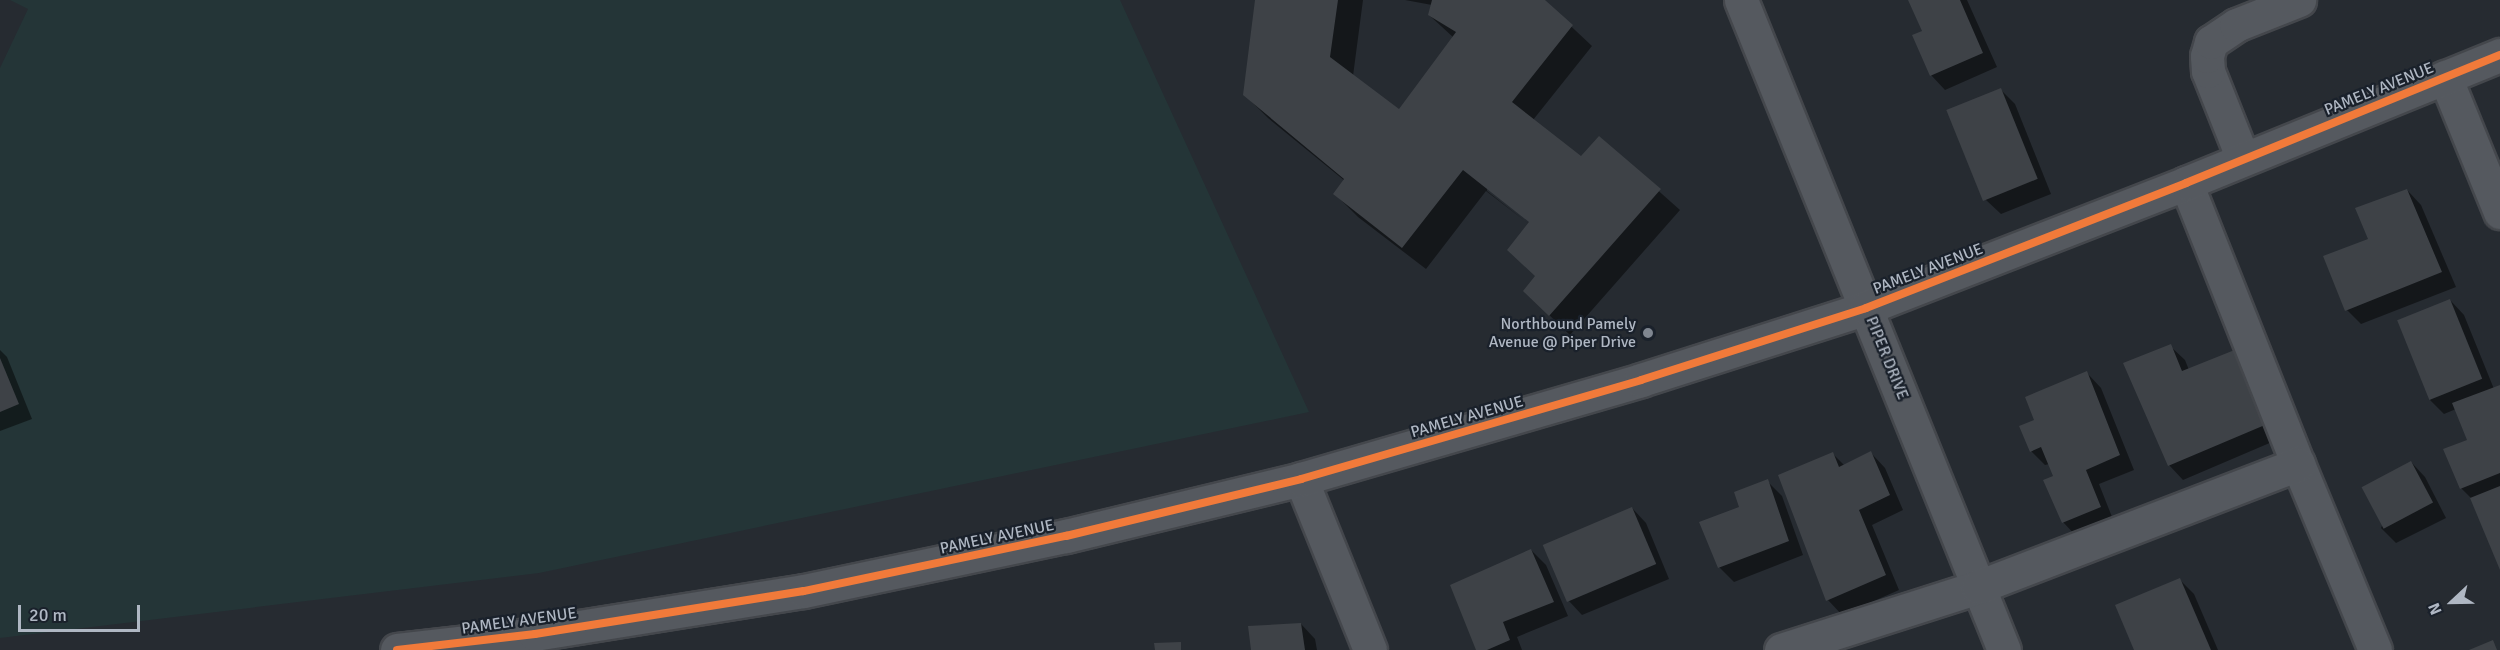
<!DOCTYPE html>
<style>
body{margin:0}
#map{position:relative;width:2500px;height:650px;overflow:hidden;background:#262b31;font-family:Signika,sans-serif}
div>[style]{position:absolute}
.green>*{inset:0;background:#243537}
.shadow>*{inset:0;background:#0007}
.building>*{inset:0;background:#3e4247;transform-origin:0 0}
.roads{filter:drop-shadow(2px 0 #44474c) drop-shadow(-2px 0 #44474c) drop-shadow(0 2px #44474c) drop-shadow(0 -2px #44474c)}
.minor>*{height:33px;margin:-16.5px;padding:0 16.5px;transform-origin:16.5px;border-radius:16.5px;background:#55595f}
.cycleway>*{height:8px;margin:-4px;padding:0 4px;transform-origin:4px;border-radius:4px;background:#f17a3a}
.dots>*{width:16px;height:16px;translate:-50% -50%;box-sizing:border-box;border:3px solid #1a212b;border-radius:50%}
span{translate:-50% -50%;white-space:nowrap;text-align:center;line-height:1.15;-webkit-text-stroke:4.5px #1a212b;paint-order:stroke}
.street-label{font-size:16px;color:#afb7c3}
.poi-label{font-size:16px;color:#afb7c3}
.right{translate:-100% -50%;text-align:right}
.north{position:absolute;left:2422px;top:572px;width:60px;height:60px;-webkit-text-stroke:4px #1a212b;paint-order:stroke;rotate:248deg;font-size:16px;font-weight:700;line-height:24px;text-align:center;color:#afb7c3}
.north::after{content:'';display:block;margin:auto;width:21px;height:27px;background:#afb7c3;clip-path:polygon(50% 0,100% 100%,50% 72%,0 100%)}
.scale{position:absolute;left:18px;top:605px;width:122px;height:27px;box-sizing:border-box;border:3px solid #afb7c3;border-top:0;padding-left:8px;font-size:18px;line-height:21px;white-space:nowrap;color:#afb7c3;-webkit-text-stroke:4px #1a212b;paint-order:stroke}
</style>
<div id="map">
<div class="green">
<div style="clip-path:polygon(10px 0,1120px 0,1309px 412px,539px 573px,0 638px,0 68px,28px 9px)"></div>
</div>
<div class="shadow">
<div style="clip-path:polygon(evenodd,1257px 0,1363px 0,1353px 76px,1399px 111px,1454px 38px,1429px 15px,1432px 5px,1405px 0,1543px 0,1592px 46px,1533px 120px,1581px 158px,1599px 138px,1680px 210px,1570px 335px,1545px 311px,1529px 224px,1486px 191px,1426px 269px,1358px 217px,1335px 194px,1345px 181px,1268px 118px,1245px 95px,1257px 0,1487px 187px,1536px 225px,1534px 228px,1487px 191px,1487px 187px)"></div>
<div style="clip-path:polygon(1910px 0,1967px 0,1997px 67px,1945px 90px,1931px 75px,1924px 32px)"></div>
<div style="clip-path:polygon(2001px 90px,2015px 104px,2051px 194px,2001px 214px,1986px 200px)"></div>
<div style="clip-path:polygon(2407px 190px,2421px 205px,2456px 287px,2361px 324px,2347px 310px,2370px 240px)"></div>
<div style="clip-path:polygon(2450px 300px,2464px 315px,2494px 389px,2500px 386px,2500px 566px,2472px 499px,2461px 488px,2469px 441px,2456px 409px,2444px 414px,2430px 400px)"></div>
<div style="clip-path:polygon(2170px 346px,2185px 360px,2189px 370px,2286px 436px,2183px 480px,2169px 465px)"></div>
<div style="clip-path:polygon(0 350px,7px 357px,32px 419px,0 431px)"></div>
<div style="clip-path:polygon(2087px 373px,2101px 388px,2134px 470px,2099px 484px,2114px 522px,2077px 537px,2063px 522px,2055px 477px,2049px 464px,2045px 465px,2031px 451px,2036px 420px)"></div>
<div style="clip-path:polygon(1871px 453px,1885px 468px,1903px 510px,1872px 525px,1899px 590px,1842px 615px,1828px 600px,1833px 454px,1845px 466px)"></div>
<div style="clip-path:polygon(2411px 462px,2425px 477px,2446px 518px,2396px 543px,2381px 528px)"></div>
<div style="clip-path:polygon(1767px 481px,1782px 496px,1803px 555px,1734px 582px,1719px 567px,1741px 508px)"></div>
<div style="clip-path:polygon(1632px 508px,1646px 523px,1669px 579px,1582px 615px,1568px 600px)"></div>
<div style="clip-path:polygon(1531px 550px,1546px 565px,1568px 616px,1517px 637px,1522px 650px,1477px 650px)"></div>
<div style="clip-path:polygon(2180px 580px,2194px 594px,2218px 650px,2136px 650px)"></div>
<div style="clip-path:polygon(1301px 624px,1315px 639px,1317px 650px,1253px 650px)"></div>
</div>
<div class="building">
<div style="clip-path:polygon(1255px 0,1338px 0,1330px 57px,1399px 109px,1456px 32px,1428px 15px,1432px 0,1545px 0,1573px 25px,1512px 102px,1581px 156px,1599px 136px,1661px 189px,1549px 316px,1523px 291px,1535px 276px,1507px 250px,1529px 222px,1463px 170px,1402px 248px,1333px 194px,1344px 179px,1243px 95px)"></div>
<div style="clip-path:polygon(1908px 0,1960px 0,1983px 53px,1930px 76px,1912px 35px,1922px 31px)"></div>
<div style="left:2001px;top:88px;width:98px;height:59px;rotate:68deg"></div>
<div style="clip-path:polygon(2407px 189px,2442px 272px,2345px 311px,2323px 256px,2368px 239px,2355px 208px)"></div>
<div style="left:2450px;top:299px;width:86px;height:57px;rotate:68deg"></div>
<div style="clip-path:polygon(2171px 344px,2182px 371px,2242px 347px,2272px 422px,2168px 466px,2123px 363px)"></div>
<div style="clip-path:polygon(0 358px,19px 404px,0 412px)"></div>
<div style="clip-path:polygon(2087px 371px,2120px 455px,2086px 470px,2101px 507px,2062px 523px,2043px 480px,2053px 476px,2041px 447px,2030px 452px,2019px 426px,2034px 420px,2025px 397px)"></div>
<div style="clip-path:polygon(2500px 385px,2500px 473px,2460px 489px,2443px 449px,2467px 440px,2452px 403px)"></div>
<div style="clip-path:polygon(1871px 451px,1890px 495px,1859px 510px,1886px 575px,1826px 601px,1778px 475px,1833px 452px,1839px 467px)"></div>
<div style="left:2411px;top:461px;width:47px;height:56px;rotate:62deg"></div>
<div style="clip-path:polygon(1768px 479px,1789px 541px,1718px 568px,1699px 522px,1739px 507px,1734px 492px)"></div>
<div style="clip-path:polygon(2500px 486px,2500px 570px,2470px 498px)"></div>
<div style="left:1632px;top:507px;width:62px;height:97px;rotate:67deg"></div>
<div style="clip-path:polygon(1531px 549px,1554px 602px,1503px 622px,1510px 640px,1487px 650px,1476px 650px,1450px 585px)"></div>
<div style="clip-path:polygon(2180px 578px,2211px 650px,2134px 650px,2115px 605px)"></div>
<div style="clip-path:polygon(1301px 623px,1305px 650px,1251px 650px,1248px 626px)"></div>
<div style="clip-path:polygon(2493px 640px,2497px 650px,2469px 650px)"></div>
<div style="clip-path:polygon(1181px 642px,1181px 650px,1155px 650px,1154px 643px)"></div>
</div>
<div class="roads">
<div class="minor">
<div style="left:1741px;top:0;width:701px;rotate:67.97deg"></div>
<div style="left:2445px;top:77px;width:146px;rotate:67.8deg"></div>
<div style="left:2243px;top:159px;width:95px;rotate:-111.7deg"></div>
<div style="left:2208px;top:71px;width:15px;rotate:-94deg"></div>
<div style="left:2207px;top:56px;width:15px;rotate:-74deg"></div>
<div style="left:2211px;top:42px;width:30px;rotate:-34deg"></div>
<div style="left:2236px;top:25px;width:68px;rotate:-21.6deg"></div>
<div style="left:2186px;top:183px;width:302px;rotate:68.3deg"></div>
<div style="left:2298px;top:464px;width:201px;rotate:67.5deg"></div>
<div style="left:1301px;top:479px;width:184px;rotate:68deg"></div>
<div style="left:397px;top:650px;width:139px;rotate:-6.6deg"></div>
<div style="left:535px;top:634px;width:272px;rotate:-9.1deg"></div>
<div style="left:804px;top:591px;width:268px;rotate:-11.9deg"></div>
<div style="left:1066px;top:536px;width:242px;rotate:-13.6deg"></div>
<div style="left:1301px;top:479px;width:354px;rotate:-16.2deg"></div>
<div style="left:1641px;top:380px;width:236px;rotate:-17.7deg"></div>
<div style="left:1866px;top:308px;width:344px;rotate:-21.3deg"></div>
<div style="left:2186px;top:183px;width:339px;rotate:-22.2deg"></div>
<div style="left:1781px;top:650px;width:207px;rotate:-17.7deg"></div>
<div style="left:1978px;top:587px;width:343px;rotate:-21deg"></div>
</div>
</div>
<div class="cycleway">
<div style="left:397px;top:650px;width:139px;rotate:-6.6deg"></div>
<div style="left:535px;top:634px;width:272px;rotate:-9.1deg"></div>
<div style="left:804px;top:591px;width:268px;rotate:-11.9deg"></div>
<div style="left:1066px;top:536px;width:242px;rotate:-13.6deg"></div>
<div style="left:1301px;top:479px;width:354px;rotate:-16.2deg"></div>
<div style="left:1641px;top:380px;width:236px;rotate:-17.7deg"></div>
<div style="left:1866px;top:308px;width:344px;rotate:-21.3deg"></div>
<div style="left:2186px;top:183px;width:339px;rotate:-22.2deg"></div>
</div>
<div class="dots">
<div style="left:1648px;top:333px;background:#7f8690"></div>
</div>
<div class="street-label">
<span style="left:2379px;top:89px;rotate:-22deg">PAMELY AVENUE</span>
<span style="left:1928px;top:269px;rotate:-21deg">PAMELY AVENUE</span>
<span style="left:1887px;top:358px;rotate:68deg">PIPER DRIVE</span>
<span style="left:1467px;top:417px;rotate:-16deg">PAMELY AVENUE</span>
<span style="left:997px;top:537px;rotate:-12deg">PAMELY AVENUE</span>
<span style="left:519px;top:621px;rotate:-8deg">PAMELY AVENUE</span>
</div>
<div class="poi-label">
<span class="right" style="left:1636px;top:333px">Northbound Pamely<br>Avenue @ Piper Drive</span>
</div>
<div class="north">N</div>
<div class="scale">20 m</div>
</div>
